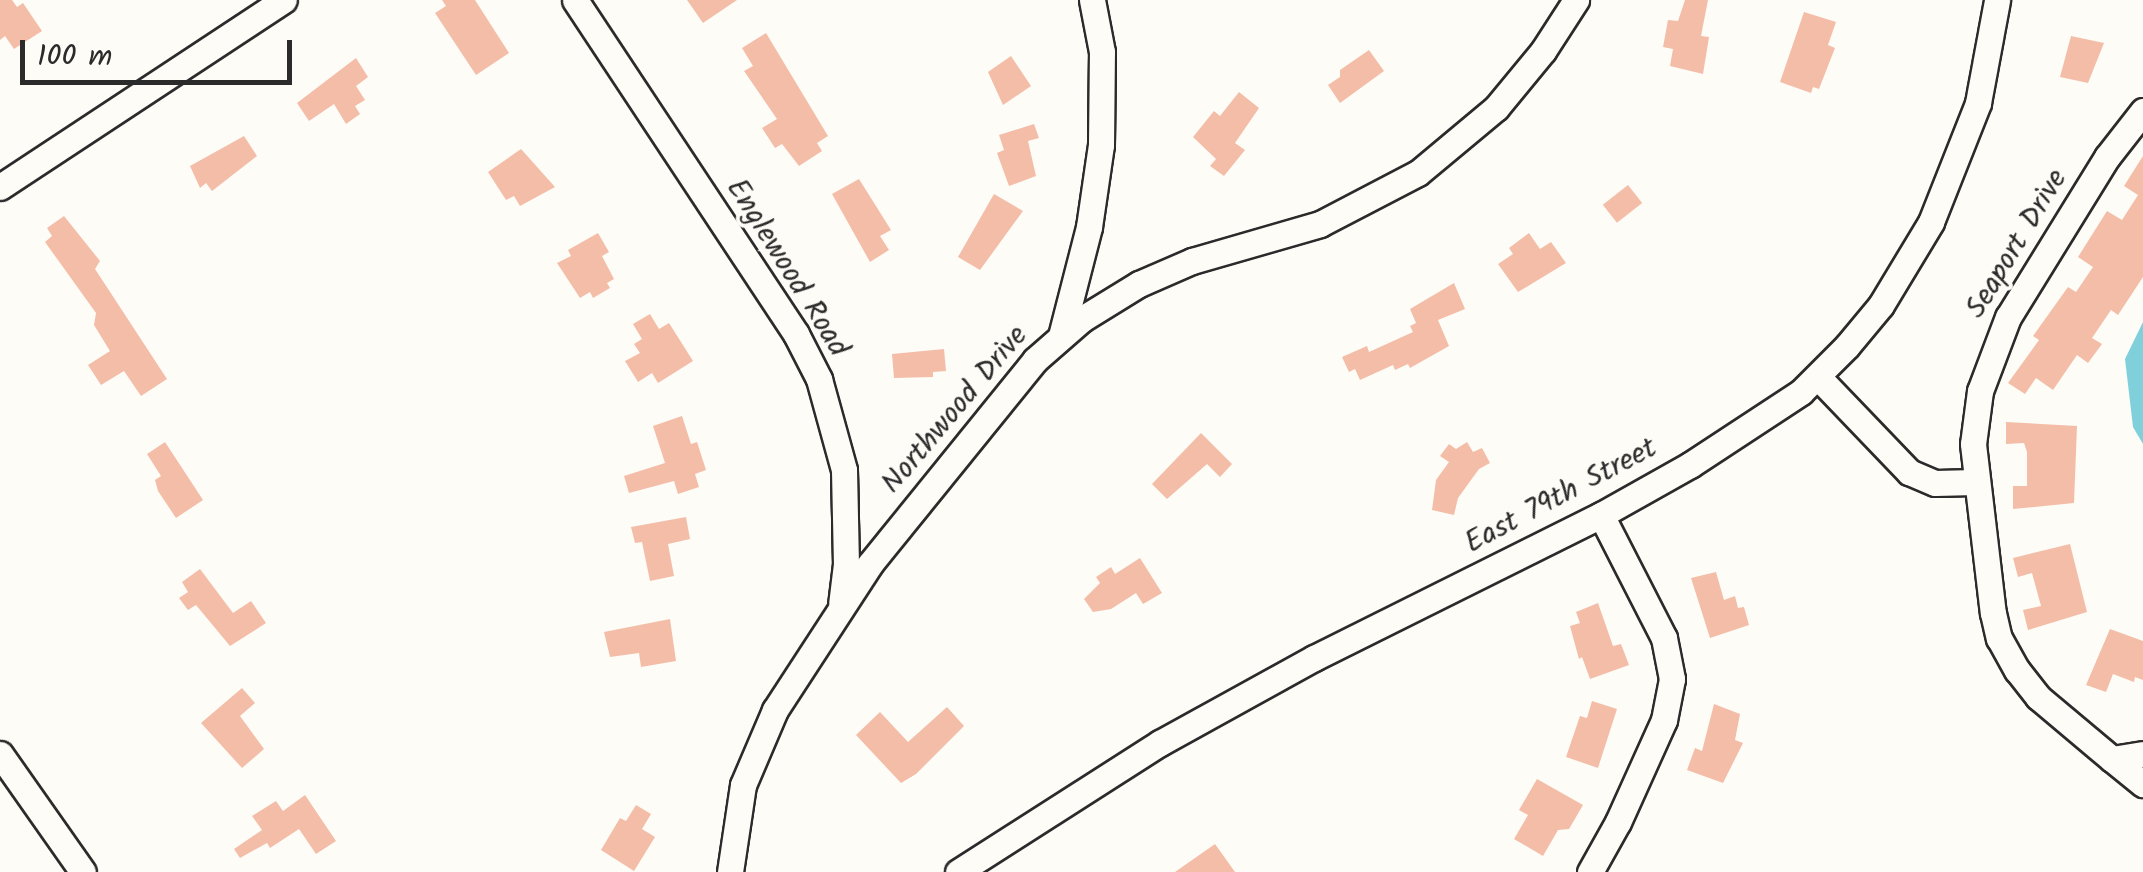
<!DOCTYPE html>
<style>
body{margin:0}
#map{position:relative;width:2143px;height:872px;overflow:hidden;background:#fdfcf7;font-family:Kalam,sans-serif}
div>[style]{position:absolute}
.water>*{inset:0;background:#80d0dc}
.building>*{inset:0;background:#f4bda8;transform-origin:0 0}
.roads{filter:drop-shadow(2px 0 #2b2b2b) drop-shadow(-2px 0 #2b2b2b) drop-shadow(0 2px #2b2b2b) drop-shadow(0 -2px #2b2b2b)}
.minor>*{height:25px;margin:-12.5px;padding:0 12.5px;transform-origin:12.5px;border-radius:12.5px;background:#fdfcf7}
span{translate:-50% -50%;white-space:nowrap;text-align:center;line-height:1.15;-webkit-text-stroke:8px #fdfcf7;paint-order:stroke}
.street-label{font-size:30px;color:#2b2b2b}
.scale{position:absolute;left:20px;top:40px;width:272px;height:45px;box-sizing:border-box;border:5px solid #2b2b2b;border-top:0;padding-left:12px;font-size:30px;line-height:35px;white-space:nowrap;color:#2b2b2b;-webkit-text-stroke:8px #fdfcf7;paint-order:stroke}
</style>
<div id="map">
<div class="water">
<div style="clip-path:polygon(2143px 322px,2143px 444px,2133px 427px,2125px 359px)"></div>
</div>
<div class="building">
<div style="clip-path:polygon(0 0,12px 0,17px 7px,23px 3px,42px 31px,14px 49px,5px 36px,0 40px)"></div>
<div style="clip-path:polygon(442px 0,475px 0,509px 53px,476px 75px,435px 13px,446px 6px)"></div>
<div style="clip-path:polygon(687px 0,737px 0,703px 23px)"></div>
<div style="clip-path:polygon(1685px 0,1708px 0,1701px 36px,1709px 37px,1703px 74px,1670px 66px,1673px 49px,1663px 47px,1668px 20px,1678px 21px)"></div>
<div style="clip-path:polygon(1804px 12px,1836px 22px,1828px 45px,1835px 48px,1819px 89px,1813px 87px,1811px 93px,1780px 82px)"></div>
<div style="clip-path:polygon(766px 33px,828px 136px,817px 143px,822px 151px,799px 166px,782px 144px,775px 148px,762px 128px,777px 119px,744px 71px,753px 66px,742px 48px)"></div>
<div style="clip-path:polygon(2071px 36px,2104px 43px,2088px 83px,2060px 77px)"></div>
<div style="clip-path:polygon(1369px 50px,1384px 71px,1340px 103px,1328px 85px,1340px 77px,1340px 70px)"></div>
<div style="clip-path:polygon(1011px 56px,1031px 86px,1003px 105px,988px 72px)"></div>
<div style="clip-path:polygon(356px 58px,368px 77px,356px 86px,365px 100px,355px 106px,360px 114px,346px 124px,334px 104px,309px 121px,297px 103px)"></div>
<div style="clip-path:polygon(1239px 92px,1259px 108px,1235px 143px,1245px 150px,1224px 176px,1210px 166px,1216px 159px,1193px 137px,1214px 111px,1220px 116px)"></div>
<div style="clip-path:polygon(1034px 124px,1039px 138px,1028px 141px,1036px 176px,1009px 186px,997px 153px,1004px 150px,999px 135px)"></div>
<div style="clip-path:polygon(244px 136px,257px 156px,212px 191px,206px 183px,200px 188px,190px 166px)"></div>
<div style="clip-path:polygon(521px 149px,555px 187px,520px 206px,514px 196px,506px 200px,488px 172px)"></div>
<div style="clip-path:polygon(2143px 156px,2143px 277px,2118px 315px,2111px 310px,2092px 338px,2102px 344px,2088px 363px,2077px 355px,2053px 390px,2036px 378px,2025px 394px,2008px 383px,2039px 340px,2033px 336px,2068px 287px,2076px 292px,2093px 267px,2078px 257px,2107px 211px,2122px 220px,2138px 195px,2124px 186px)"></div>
<div style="clip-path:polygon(859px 179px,891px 230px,880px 236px,889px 250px,870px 262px,832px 194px)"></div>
<div style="left:1628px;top:185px;width:23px;height:32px;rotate:52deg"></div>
<div style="clip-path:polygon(994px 194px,1023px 211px,980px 270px,958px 257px)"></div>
<div style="clip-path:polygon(64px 216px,100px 261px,95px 269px,167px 379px,141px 396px,124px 371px,101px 385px,88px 365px,110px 351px,94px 325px,96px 313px,45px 242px,52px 236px,47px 228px)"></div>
<div style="clip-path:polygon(598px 233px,609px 252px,602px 256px,614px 279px,607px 283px,610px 288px,593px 298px,590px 292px,580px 298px,557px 263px,571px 256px,568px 250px)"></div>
<div style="clip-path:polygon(1529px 233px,1540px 249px,1551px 242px,1566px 263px,1518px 292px,1498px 264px,1513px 254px,1509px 248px)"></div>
<div style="clip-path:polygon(1454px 283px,1465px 309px,1438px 320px,1449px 346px,1410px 368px,1408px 364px,1395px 370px,1393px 365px,1360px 380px,1355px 369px,1349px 372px,1342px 357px,1367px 346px,1369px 352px,1413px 332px,1410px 326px,1416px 323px,1410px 309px)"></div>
<div style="clip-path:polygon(650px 314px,659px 329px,669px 323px,693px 361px,658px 383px,652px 373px,638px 382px,625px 361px,640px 353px,634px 344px,642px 339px,633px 324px)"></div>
<div style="clip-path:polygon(944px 349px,946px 371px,933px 372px,933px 377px,894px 378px,892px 354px)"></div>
<div style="clip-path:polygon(682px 416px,691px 444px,697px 442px,706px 470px,695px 474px,699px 487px,678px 494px,674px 481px,629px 493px,624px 476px,665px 463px,653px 426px)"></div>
<div style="clip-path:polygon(2006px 422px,2077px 426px,2074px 503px,2013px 509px,2013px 486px,2027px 486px,2027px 452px,2024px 443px,2006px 444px)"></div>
<div style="clip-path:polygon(1201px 433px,1232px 464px,1220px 477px,1207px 464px,1167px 499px,1152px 484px)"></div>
<div style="clip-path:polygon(165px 442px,203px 500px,176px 518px,158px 491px,155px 480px,161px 476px,147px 454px)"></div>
<div style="clip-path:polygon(1467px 442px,1473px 452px,1482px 448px,1490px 463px,1479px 469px,1458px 498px,1454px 515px,1432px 510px,1436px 480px,1449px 462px,1440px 456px,1449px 444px,1456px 449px)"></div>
<div style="clip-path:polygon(686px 517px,690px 539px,668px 544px,674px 576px,650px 581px,642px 542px,635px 543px,631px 527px)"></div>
<div style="clip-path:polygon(2070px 544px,2087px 612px,2028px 630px,2023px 610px,2041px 606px,2032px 573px,2018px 577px,2013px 558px)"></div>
<div style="clip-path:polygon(1140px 558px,1162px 593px,1143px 604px,1136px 593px,1111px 609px,1093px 612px,1084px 599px,1100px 583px,1096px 577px,1111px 567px,1115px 574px)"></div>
<div style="clip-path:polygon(200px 569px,233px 613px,251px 601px,266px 623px,230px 646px,196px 605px,188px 610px,179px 598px,188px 592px,182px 582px)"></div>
<div style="clip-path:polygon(1716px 572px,1724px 600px,1735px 596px,1738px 608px,1744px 607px,1749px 625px,1710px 638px,1691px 578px)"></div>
<div style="clip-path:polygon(1598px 603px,1613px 646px,1621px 644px,1629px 665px,1590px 679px,1582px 657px,1579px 659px,1570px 626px,1580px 623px,1576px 612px)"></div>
<div style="clip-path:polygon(670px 619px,676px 661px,641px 667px,639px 653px,610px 657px,604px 632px)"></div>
<div style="clip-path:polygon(2110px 629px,2143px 641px,2143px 680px,2135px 677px,2134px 682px,2113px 674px,2106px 692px,2086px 685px)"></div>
<div style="clip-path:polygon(242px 688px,255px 703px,240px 716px,264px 749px,242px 768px,201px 723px)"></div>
<div style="clip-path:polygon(1592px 701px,1617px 709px,1598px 768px,1566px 757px,1580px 716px,1587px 718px)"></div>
<div style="clip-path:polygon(1714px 704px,1740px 714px,1735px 740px,1743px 743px,1723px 783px,1687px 770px,1695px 748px,1702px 751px)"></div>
<div style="clip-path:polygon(947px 707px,964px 726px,916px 774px,901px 783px,856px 735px,880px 712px,908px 742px)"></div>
<div style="clip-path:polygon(1537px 779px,1583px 805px,1569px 829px,1558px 830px,1543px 856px,1514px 839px,1528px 815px,1519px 810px)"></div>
<div style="clip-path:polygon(305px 795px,336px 841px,316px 854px,299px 829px,270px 848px,267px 843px,240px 858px,234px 849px,262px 830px,252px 816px,276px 801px,283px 811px)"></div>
<div style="clip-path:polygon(636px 805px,651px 814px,642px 829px,655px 837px,634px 871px,601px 850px,620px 818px,626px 821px)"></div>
<div style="clip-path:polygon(1215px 844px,1235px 872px,1175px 872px)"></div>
</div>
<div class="roads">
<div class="minor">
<div style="left:575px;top:0;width:400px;rotate:56.5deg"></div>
<div style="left:796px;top:334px;width:51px;rotate:62.9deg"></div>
<div style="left:819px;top:379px;width:94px;rotate:74.6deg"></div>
<div style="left:844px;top:470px;width:94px;rotate:88.8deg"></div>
<div style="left:846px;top:564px;width:39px;rotate:97deg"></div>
<div style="left:2143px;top:111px;width:58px;rotate:128deg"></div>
<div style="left:2107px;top:157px;width:188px;rotate:121.7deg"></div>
<div style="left:2008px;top:317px;width:79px;rotate:110.7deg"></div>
<div style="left:1980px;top:391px;width:53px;rotate:97.5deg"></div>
<div style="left:1973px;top:444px;width:170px;rotate:83.3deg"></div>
<div style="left:1993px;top:613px;width:26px;rotate:77deg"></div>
<div style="left:1999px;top:638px;width:37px;rotate:61deg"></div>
<div style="left:2017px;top:670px;width:34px;rotate:52deg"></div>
<div style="left:2038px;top:697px;width:97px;rotate:40deg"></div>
<div style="left:2112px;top:759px;width:31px;rotate:-9deg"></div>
<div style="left:0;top:187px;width:340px;rotate:-33.4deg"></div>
<div style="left:1061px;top:336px;width:113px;rotate:-75.6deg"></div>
<div style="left:1089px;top:227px;width:83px;rotate:-81.7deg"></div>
<div style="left:1101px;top:145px;width:93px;rotate:-89.4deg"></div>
<div style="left:1102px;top:52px;width:53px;rotate:-100.9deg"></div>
<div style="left:1818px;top:377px;width:132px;rotate:46.2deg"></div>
<div style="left:1909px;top:472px;width:28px;rotate:23deg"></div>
<div style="left:1935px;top:483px;width:40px;rotate:-1.4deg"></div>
<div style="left:0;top:754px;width:144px;rotate:54.9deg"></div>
<div style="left:2112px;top:759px;width:40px;rotate:39deg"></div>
<div style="left:730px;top:872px;width:88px;rotate:-81.5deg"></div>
<div style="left:743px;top:785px;width:82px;rotate:-66.9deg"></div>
<div style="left:775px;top:710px;width:174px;rotate:-56.9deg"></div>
<div style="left:870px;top:564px;width:262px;rotate:-51deg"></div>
<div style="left:1035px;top:360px;width:62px;rotate:-41.1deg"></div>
<div style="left:1082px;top:319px;width:67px;rotate:-31.6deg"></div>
<div style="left:1139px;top:284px;width:58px;rotate:-23.5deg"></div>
<div style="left:1192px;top:261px;width:133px;rotate:-16.1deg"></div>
<div style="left:1320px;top:224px;width:110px;rotate:-27.5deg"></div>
<div style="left:1418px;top:173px;width:102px;rotate:-39.8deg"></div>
<div style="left:1496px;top:108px;width:74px;rotate:-50.5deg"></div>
<div style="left:1543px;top:51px;width:61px;rotate:-57.1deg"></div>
<div style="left:958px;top:872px;width:240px;rotate:-32.6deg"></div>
<div style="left:1160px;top:743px;width:176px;rotate:-28.9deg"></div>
<div style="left:1314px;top:658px;width:321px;rotate:-26.5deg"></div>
<div style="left:1601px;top:515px;width:102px;rotate:-29.3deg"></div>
<div style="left:1690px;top:465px;width:133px;rotate:-33.3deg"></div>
<div style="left:1801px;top:392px;width:65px;rotate:-45deg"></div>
<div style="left:1847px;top:346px;width:53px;rotate:-50.3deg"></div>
<div style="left:1881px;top:305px;width:97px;rotate:-58.9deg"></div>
<div style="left:1931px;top:222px;width:128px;rotate:-68.4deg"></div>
<div style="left:1978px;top:103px;width:105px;rotate:-79.5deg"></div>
<div style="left:1590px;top:872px;width:57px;rotate:-60.8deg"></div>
<div style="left:1618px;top:822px;width:112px;rotate:-65.7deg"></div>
<div style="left:1664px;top:720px;width:42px;rotate:-79deg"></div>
<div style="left:1672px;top:679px;width:42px;rotate:-101deg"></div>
<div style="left:1664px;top:638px;width:138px;rotate:-117.1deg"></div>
</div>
</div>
<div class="street-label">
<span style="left:2017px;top:244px;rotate:-59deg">Seaport Drive</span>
<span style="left:787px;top:268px;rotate:58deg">Englewood Road</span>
<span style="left:955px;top:410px;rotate:-50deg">Northwood Drive</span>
<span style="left:1561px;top:496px;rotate:-28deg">East 79th Street</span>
</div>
<div class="scale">100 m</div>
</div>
